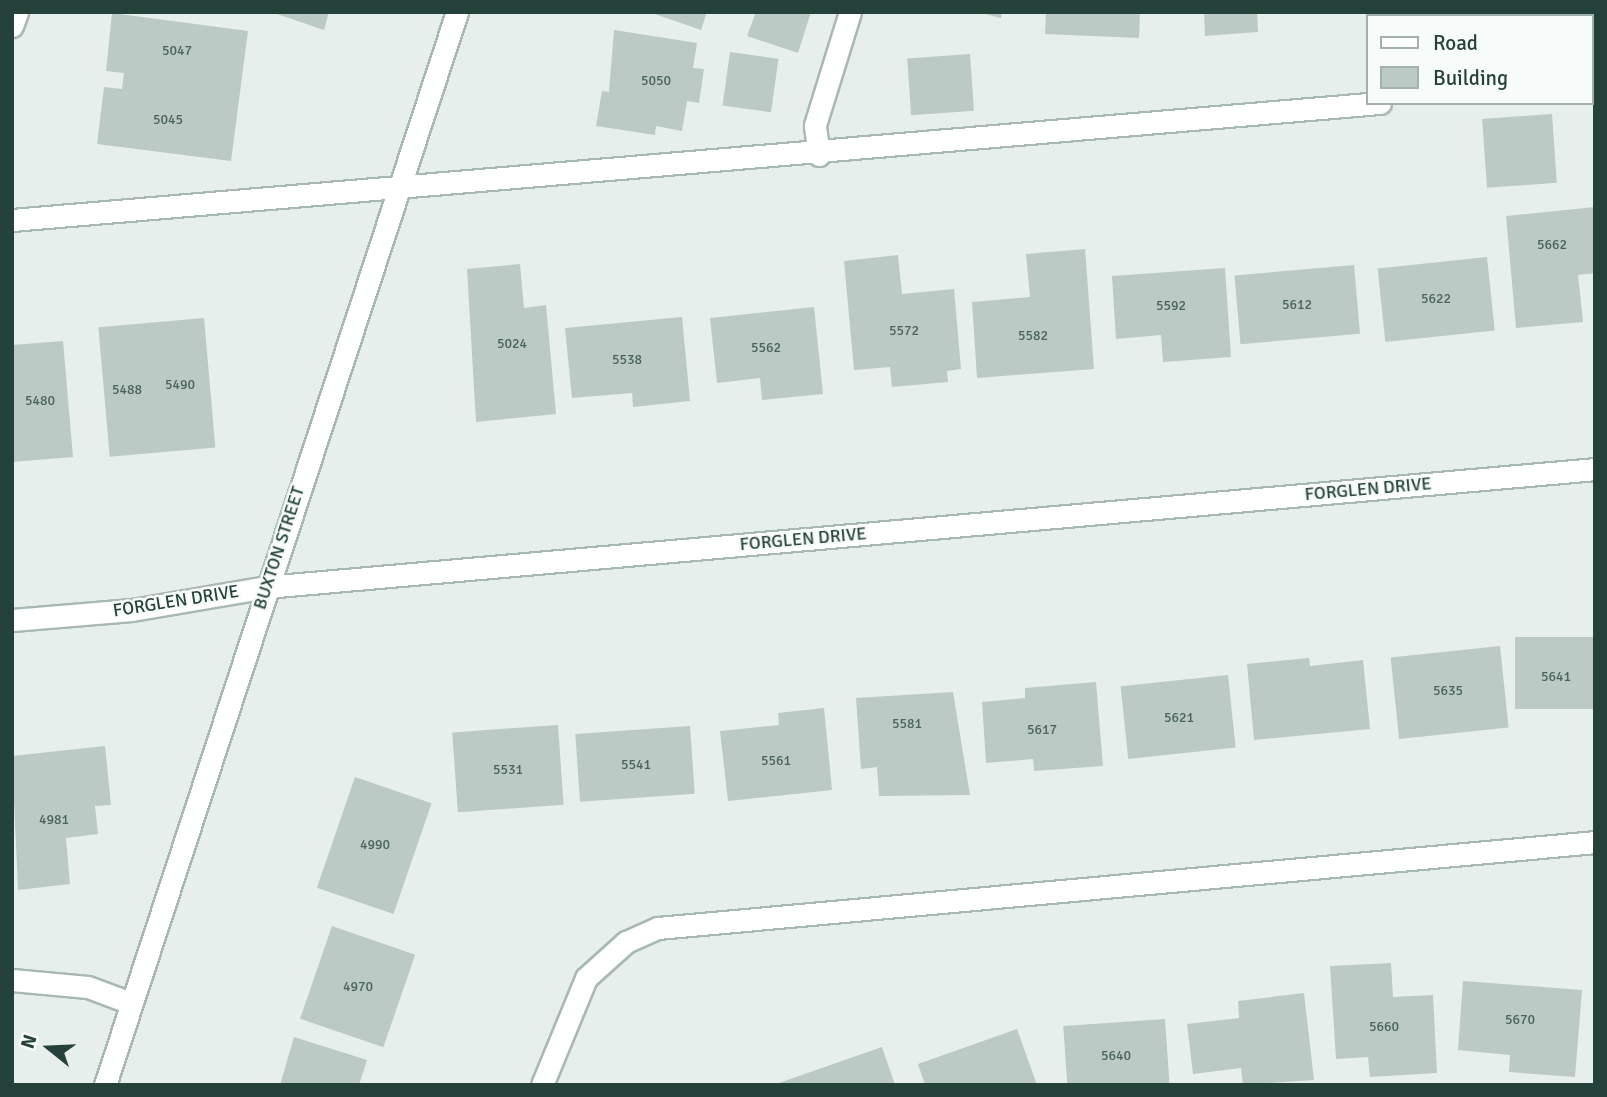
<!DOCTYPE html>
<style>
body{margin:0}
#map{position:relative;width:1607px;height:1097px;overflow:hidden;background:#e6efeb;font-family:Signika,sans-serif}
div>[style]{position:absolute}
.building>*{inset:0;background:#bbcac4;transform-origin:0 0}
.roads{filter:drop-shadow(2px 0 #a8b8b2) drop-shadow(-2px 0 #a8b8b2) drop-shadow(0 2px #a8b8b2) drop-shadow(0 -2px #a8b8b2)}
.service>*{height:21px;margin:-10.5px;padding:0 10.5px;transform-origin:10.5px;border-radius:10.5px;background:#fff}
.minor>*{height:21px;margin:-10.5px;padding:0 10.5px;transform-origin:10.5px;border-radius:10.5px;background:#fff}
.tertiary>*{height:21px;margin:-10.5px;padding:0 10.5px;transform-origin:10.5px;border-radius:10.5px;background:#fff}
span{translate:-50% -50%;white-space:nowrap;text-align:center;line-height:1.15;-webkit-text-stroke:5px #f7fbf9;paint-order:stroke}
.number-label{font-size:14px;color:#4a645c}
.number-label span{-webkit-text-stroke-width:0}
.street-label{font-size:18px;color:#24423a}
.frame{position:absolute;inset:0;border:14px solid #24423a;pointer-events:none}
.legend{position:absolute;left:1366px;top:14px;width:228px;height:91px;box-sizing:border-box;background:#f7fbf9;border:2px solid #a3b1ad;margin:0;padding:9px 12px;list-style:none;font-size:21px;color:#24423a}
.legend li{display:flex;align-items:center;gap:14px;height:35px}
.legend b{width:35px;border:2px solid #a3b1ad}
.north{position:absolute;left:14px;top:1013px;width:70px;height:70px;-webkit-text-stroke:5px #f7fbf9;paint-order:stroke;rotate:288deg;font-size:19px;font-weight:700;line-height:28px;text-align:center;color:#24423a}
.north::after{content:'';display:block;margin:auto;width:24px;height:32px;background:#24423a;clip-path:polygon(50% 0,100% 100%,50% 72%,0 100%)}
</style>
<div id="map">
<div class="building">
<div style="clip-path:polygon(271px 12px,329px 12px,324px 30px)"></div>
<div style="clip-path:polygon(649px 12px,707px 12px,701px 30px)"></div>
<div style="clip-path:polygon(756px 12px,811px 12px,798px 53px,747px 36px)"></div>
<div style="clip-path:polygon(977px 12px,1002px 12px,1001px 18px)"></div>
<div style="clip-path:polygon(1046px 12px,1140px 12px,1139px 38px,1045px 34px)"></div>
<div style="clip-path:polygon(1204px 12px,1257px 12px,1258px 32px,1205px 36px)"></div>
<div style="left:1519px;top:12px;width:57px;height:4px"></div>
<div style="clip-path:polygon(112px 13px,248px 31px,231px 161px,97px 144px,104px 87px,122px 89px,124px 73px,106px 71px)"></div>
<div style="clip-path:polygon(614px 30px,697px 43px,693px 68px,704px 69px,699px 103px,687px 101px,682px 131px,656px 126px,655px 135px,596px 126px,602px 91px,609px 92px)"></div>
<div style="left:730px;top:52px;width:49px;height:54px;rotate:8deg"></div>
<div style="left:970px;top:54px;width:57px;height:63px;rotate:86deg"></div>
<div style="left:1552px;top:114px;width:69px;height:70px;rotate:86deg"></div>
<div style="clip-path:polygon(1595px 207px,1595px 273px,1578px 275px,1583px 322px,1516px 328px,1506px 216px)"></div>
<div style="clip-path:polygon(1085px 249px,1094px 369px,977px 378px,972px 302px,1030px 297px,1026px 254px)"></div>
<div style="clip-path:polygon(898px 255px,902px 294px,954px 289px,961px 369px,947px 371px,948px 382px,892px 387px,890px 367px,854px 370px,844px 261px)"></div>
<div style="left:1487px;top:257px;width:74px;height:110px;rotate:84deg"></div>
<div style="clip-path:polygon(520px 264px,524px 308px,546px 305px,556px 414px,476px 422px,467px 269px)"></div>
<div style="left:1354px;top:265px;width:69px;height:120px;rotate:85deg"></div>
<div style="clip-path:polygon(1225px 268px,1231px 357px,1163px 362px,1161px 335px,1116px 339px,1112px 276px)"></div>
<div style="clip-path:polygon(814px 307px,823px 394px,762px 400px,760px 378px,717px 383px,710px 318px)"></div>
<div style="clip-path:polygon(682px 317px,690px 401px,633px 407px,632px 393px,572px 398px,565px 328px)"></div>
<div style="left:204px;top:318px;width:130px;height:106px;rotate:85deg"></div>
<div style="clip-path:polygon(63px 341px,73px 457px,12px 462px,12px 345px)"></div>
<div style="left:1595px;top:637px;width:72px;height:80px;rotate:90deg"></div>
<div style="left:1500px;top:646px;width:82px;height:110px;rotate:84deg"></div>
<div style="clip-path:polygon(1309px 658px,1310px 666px,1363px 660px,1370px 729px,1254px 740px,1247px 664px)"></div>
<div style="left:1228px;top:675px;width:73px;height:108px;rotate:84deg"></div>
<div style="clip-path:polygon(1096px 682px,1103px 766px,1034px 771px,1033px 759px,986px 763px,982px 702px,1025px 698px,1025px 688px)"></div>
<div style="clip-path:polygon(953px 692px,970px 795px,879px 796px,877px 767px,861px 769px,856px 698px)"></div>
<div style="clip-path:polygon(824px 708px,832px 790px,728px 801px,720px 731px,779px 725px,778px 713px)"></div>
<div style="left:558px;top:725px;width:80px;height:106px;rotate:86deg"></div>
<div style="left:690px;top:726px;width:68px;height:115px;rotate:86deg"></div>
<div style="clip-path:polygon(105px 746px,111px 805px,95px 806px,98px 834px,66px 838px,70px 884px,18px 890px,12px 756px)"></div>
<div style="left:355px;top:777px;width:81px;height:117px;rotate:19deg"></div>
<div style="left:332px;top:926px;width:88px;height:98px;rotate:19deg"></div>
<div style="clip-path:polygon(1391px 963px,1393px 997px,1433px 995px,1437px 1073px,1370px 1077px,1368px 1057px,1336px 1059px,1330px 966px)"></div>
<div style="clip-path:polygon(1463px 981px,1582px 990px,1575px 1077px,1509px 1072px,1510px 1055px,1458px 1050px)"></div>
<div style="clip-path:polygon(1304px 993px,1314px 1080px,1243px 1085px,1241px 1068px,1193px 1074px,1187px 1024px,1239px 1018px,1238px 1001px)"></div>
<div style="left:1165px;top:1019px;width:66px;height:102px;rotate:86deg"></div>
<div style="clip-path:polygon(1017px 1029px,1037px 1085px,925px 1085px,918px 1064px)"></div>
<div style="clip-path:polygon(294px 1037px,367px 1060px,359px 1085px,280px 1085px)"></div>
<div style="clip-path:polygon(882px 1047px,895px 1085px,776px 1085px,776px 1084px)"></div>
</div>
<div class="roads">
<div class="service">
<div style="left:12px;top:26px;width:15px;rotate:-70deg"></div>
<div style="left:1591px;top:84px;width:4px;rotate:-14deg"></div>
<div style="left:819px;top:155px;width:30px;rotate:-98deg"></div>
<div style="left:815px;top:125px;width:118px;rotate:-72.8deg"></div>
<div style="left:12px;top:220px;width:1373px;rotate:-4.89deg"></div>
<div style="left:12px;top:980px;width:76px;rotate:5.3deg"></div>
<div style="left:88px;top:987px;width:46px;rotate:20.4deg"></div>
<div style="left:542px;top:1085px;width:116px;rotate:-67.6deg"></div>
<div style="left:586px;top:978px;width:54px;rotate:-42deg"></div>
<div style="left:626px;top:942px;width:35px;rotate:-24deg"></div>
<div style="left:658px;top:928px;width:941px;rotate:-5.24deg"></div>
</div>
<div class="minor">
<div style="left:12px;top:620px;width:120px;rotate:-4.8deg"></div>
<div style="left:132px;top:610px;width:136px;rotate:-9.7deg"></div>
<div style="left:266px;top:587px;width:1334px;rotate:-5.07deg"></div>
</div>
<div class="tertiary">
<div style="left:105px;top:1085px;width:1129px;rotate:-71.84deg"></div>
</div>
</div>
<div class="number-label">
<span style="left:177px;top:51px">5047</span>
<span style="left:656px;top:81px">5050</span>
<span style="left:168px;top:120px">5045</span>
<span style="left:1552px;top:245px">5662</span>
<span style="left:1436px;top:299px">5622</span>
<span style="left:1297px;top:305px">5612</span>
<span style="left:1171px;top:306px">5592</span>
<span style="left:904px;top:331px">5572</span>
<span style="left:1033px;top:336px">5582</span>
<span style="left:512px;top:344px">5024</span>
<span style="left:766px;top:348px">5562</span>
<span style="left:627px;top:360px">5538</span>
<span style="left:180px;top:385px">5490</span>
<span style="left:127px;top:390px">5488</span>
<span style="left:40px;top:401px">5480</span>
<span style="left:1556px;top:677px">5641</span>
<span style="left:1448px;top:691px">5635</span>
<span style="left:1179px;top:718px">5621</span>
<span style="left:907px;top:724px">5581</span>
<span style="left:1042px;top:730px">5617</span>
<span style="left:776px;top:761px">5561</span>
<span style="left:636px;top:765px">5541</span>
<span style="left:508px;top:770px">5531</span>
<span style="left:54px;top:820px">4981</span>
<span style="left:375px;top:845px">4990</span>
<span style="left:358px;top:987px">4970</span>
<span style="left:1520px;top:1020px">5670</span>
<span style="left:1384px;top:1027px">5660</span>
<span style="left:1116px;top:1056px">5640</span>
</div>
<div class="street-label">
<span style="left:1368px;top:489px;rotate:-5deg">FORGLEN DRIVE</span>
<span style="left:803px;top:539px;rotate:-5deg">FORGLEN DRIVE</span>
<span style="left:279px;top:548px;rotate:-72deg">BUXTON STREET</span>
<span style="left:176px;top:601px;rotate:-9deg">FORGLEN DRIVE</span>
</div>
<div class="frame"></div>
<ul class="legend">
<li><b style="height:9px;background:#fff"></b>Road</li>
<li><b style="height:19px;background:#bbcac4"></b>Building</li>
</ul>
<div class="north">N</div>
</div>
